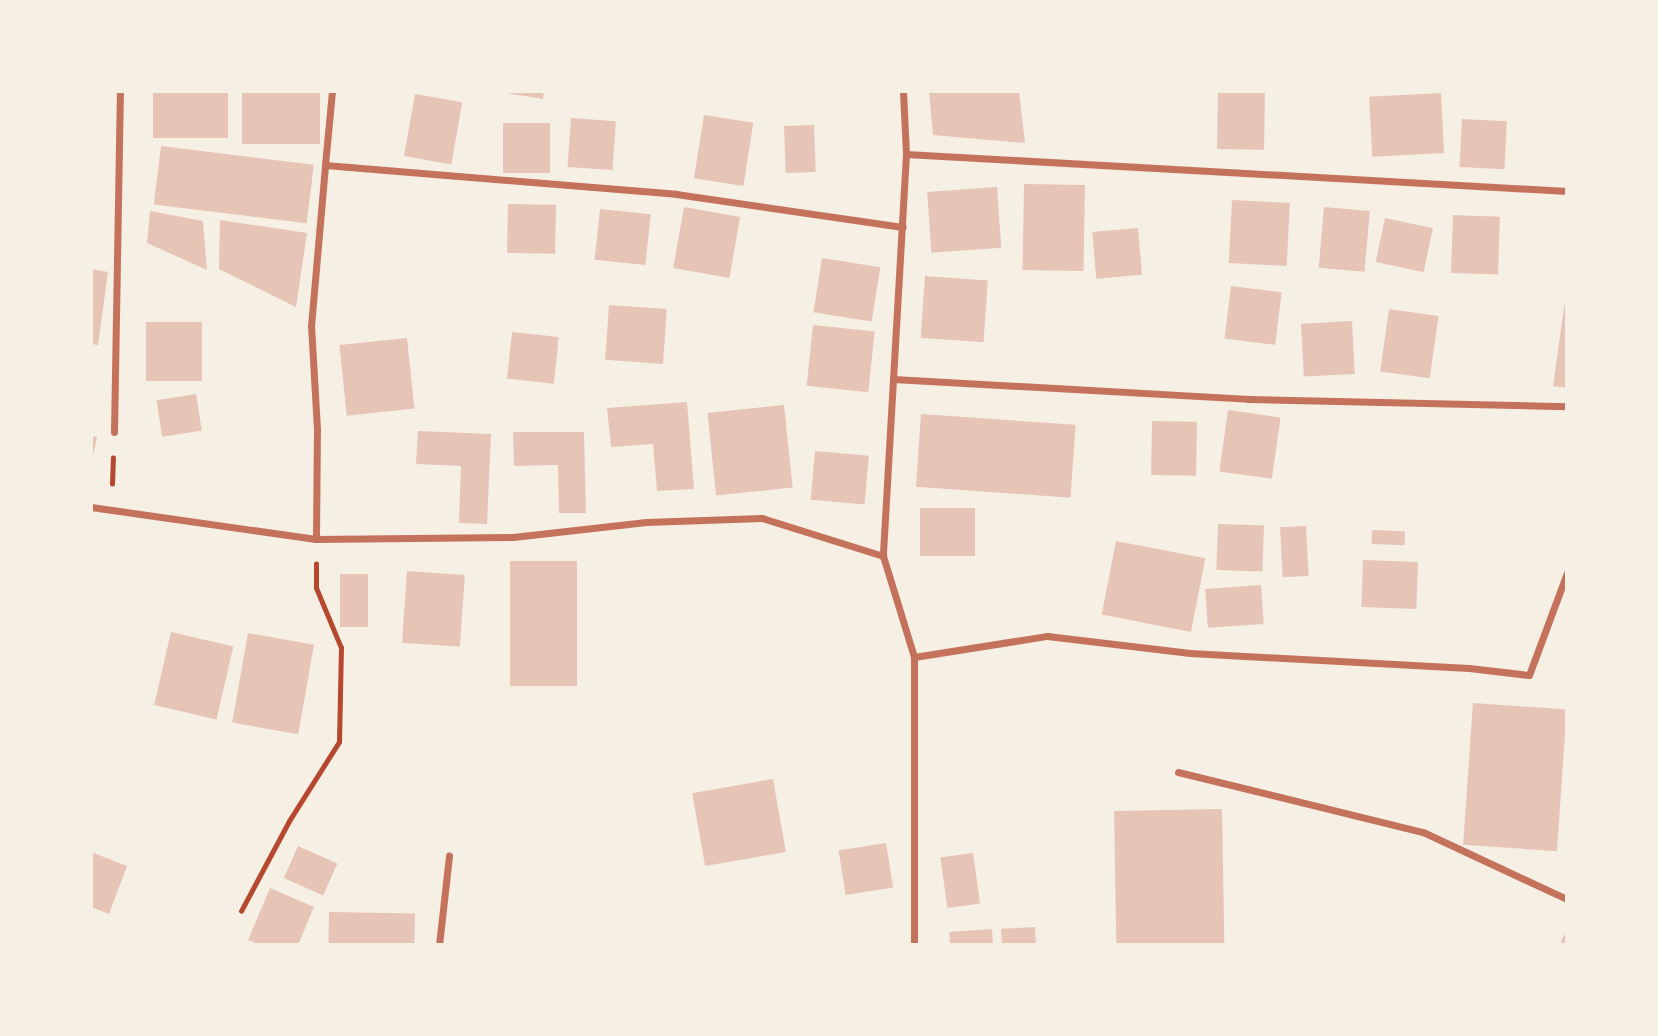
<!DOCTYPE html>
<style>
body{margin:0}
#map{position:relative;width:1658px;height:1036px;overflow:hidden;background:#f6efe4;font-family:Karla,sans-serif}
div>[style]{position:absolute}
.building>*{inset:0;background:#e6c5b7;transform-origin:0 0}
.path>*{height:4.5px;margin:-2.25px;padding:0 2.25px;transform-origin:2.25px;border-radius:2.25px;background:#b5482f}
.minor>*{height:7px;margin:-3.5px;padding:0 3.5px;transform-origin:3.5px;border-radius:3.5px;background:#c5725c}
span{translate:-50% -50%;white-space:nowrap;text-align:center;line-height:1.15;-webkit-text-stroke:5px #f6efe4;paint-order:stroke}
.frame{position:absolute;inset:0;border:93px solid #f6efe4;pointer-events:none}
</style>
<div id="map">
<div class="building">
<div style="left:153px;top:91px;width:75px;height:47px"></div>
<div style="left:242px;top:91px;width:78px;height:53px"></div>
<div style="clip-path:polygon(495px 91px,544px 91px,543px 99px)"></div>
<div style="clip-path:polygon(929px 91px,1019px 91px,1025px 143px,933px 135px)"></div>
<div style="left:1218px;top:92px;width:47px;height:57px;rotate:1deg"></div>
<div style="left:1441px;top:93px;width:60px;height:72px;rotate:87deg"></div>
<div style="left:415px;top:94px;width:48px;height:63px;rotate:10deg"></div>
<div style="left:704px;top:115px;width:50px;height:64px;rotate:9deg"></div>
<div style="left:571px;top:118px;width:45px;height:49px;rotate:4deg"></div>
<div style="left:1462px;top:119px;width:45px;height:48px;rotate:3deg"></div>
<div style="left:503px;top:123px;width:47px;height:50px"></div>
<div style="left:814px;top:125px;width:47px;height:30px;rotate:88deg"></div>
<div style="left:161px;top:146px;width:154px;height:59px;rotate:7deg"></div>
<div style="left:1024px;top:184px;width:61px;height:86px;rotate:1deg"></div>
<div style="left:997px;top:187px;width:61px;height:70px;rotate:86deg"></div>
<div style="left:1232px;top:200px;width:58px;height:63px;rotate:3deg"></div>
<div style="left:508px;top:204px;width:48px;height:49px;rotate:1deg"></div>
<div style="left:684px;top:207px;width:57px;height:62px;rotate:10deg"></div>
<div style="left:1324px;top:207px;width:46px;height:61px;rotate:5deg"></div>
<div style="left:600px;top:209px;width:51px;height:51px;rotate:6deg"></div>
<div style="clip-path:polygon(150px 211px,203px 221px,207px 270px,147px 243px)"></div>
<div style="left:1453px;top:215px;width:47px;height:58px;rotate:2deg"></div>
<div style="left:1385px;top:218px;width:49px;height:45px;rotate:12deg"></div>
<div style="clip-path:polygon(220px 220px,307px 233px,296px 307px,219px 269px)"></div>
<div style="left:1138px;top:228px;width:47px;height:46px;rotate:85deg"></div>
<div style="left:822px;top:258px;width:59px;height:55px;rotate:9deg"></div>
<div style="clip-path:polygon(91px 269px,108px 272px,98px 345px,91px 344px)"></div>
<div style="left:925px;top:276px;width:63px;height:62px;rotate:4deg"></div>
<div style="left:1231px;top:286px;width:51px;height:53px;rotate:7deg"></div>
<div style="clip-path:polygon(1565px 301px,1567px 301px,1567px 388px,1553px 386px)"></div>
<div style="left:609px;top:305px;width:58px;height:55px;rotate:4deg"></div>
<div style="left:1389px;top:309px;width:50px;height:63px;rotate:8deg"></div>
<div style="left:1352px;top:321px;width:53px;height:51px;rotate:87deg"></div>
<div style="left:146px;top:322px;width:56px;height:59px"></div>
<div style="left:813px;top:325px;width:62px;height:61px;rotate:6deg"></div>
<div style="left:512px;top:332px;width:47px;height:47px;rotate:6deg"></div>
<div style="left:407px;top:338px;width:71px;height:68px;rotate:84deg"></div>
<div style="left:196px;top:394px;width:37px;height:40px;rotate:81deg"></div>
<div style="clip-path:polygon(687px 402px,694px 489px,657px 491px,653px 444px,611px 447px,607px 408px)"></div>
<div style="left:784px;top:405px;width:83px;height:77px;rotate:84deg"></div>
<div style="left:1228px;top:410px;width:53px;height:62px;rotate:8deg"></div>
<div style="left:921px;top:414px;width:155px;height:73px;rotate:4deg"></div>
<div style="left:1152px;top:421px;width:45px;height:54px;rotate:1deg"></div>
<div style="clip-path:polygon(418px 431px,491px 434px,487px 524px,459px 523px,461px 466px,416px 464px)"></div>
<div style="clip-path:polygon(513px 432px,584px 432px,586px 513px,559px 513px,558px 465px,514px 466px)"></div>
<div style="clip-path:polygon(91px 436px,97px 437px,92px 461px,91px 460px)"></div>
<div style="left:815px;top:451px;width:54px;height:49px;rotate:5deg"></div>
<div style="left:920px;top:508px;width:55px;height:48px"></div>
<div style="left:1218px;top:524px;width:46px;height:46px;rotate:2deg"></div>
<div style="left:1306px;top:526px;width:50px;height:26px;rotate:87deg"></div>
<div style="left:1372px;top:530px;width:33px;height:14px;rotate:2deg"></div>
<div style="left:1116px;top:541px;width:91px;height:75px;rotate:11deg"></div>
<div style="left:1363px;top:560px;width:55px;height:47px;rotate:2deg"></div>
<div style="left:577px;top:561px;width:125px;height:67px;rotate:90deg"></div>
<div style="left:407px;top:571px;width:58px;height:72px;rotate:4deg"></div>
<div style="left:340px;top:574px;width:28px;height:53px"></div>
<div style="left:1261px;top:585px;width:39px;height:56px;rotate:86deg"></div>
<div style="left:171px;top:632px;width:64px;height:75px;rotate:13deg"></div>
<div style="left:248px;top:633px;width:67px;height:91px;rotate:10deg"></div>
<div style="left:1473px;top:703px;width:94px;height:142px;rotate:4deg"></div>
<div style="left:773px;top:779px;width:74px;height:82px;rotate:80deg"></div>
<div style="left:1222px;top:809px;width:136px;height:108px;rotate:89deg"></div>
<div style="left:886px;top:843px;width:45px;height:48px;rotate:81deg"></div>
<div style="left:298px;top:846px;width:43px;height:35px;rotate:24deg"></div>
<div style="clip-path:polygon(91px 852px,127px 866px,109px 914px,91px 907px)"></div>
<div style="left:973px;top:853px;width:51px;height:33px;rotate:82deg"></div>
<div style="clip-path:polygon(270px 888px,314px 907px,298px 945px,260px 945px,248px 940px)"></div>
<div style="left:329px;top:912px;width:86px;height:33px;rotate:1deg"></div>
<div style="left:1035px;top:927px;width:18px;height:34px;rotate:87deg"></div>
<div style="clip-path:polygon(1567px 927px,1567px 945px,1560px 945px)"></div>
<div style="left:992px;top:929px;width:16px;height:43px;rotate:86deg"></div>
</div>
<div class="path">
<div style="left:112px;top:484px;width:26px;rotate:-88deg"></div>
<div style="left:241px;top:911px;width:102px;rotate:-61.9deg"></div>
<div style="left:289px;top:821px;width:93px;rotate:-57.7deg"></div>
<div style="left:339px;top:742px;width:94px;rotate:-88.8deg"></div>
<div style="left:341px;top:648px;width:65px;rotate:-112.6deg"></div>
<div style="left:316px;top:588px;width:24px;rotate:-90deg"></div>
</div>
<div class="minor">
<div style="left:903px;top:91px;width:63px;rotate:87.3deg"></div>
<div style="left:906px;top:154px;width:403px;rotate:93.3deg"></div>
<div style="left:883px;top:556px;width:106px;rotate:72.9deg"></div>
<div style="left:914px;top:657px;width:288px;rotate:90deg"></div>
<div style="left:906px;top:154px;width:662px;rotate:3.2deg"></div>
<div style="left:325px;top:165px;width:74px;rotate:-84.6deg"></div>
<div style="left:893px;top:379px;width:356px;rotate:3.2deg"></div>
<div style="left:1248px;top:399px;width:319px;rotate:1.3deg"></div>
<div style="left:114px;top:432px;width:341px;rotate:-89deg"></div>
<div style="left:91px;top:507px;width:227px;rotate:8.1deg"></div>
<div style="left:316px;top:539px;width:197px;rotate:-0.6deg"></div>
<div style="left:513px;top:537px;width:134px;rotate:-6.4deg"></div>
<div style="left:646px;top:522px;width:116px;rotate:-2deg"></div>
<div style="left:762px;top:518px;width:127px;rotate:17.4deg"></div>
<div style="left:316px;top:539px;width:110px;rotate:-89.5deg"></div>
<div style="left:317px;top:429px;width:103px;rotate:-93.3deg"></div>
<div style="left:311px;top:326px;width:162px;rotate:-85deg"></div>
<div style="left:325px;top:165px;width:352px;rotate:4.7deg"></div>
<div style="left:676px;top:194px;width:229px;rotate:8.3deg"></div>
<div style="left:914px;top:657px;width:135px;rotate:-9deg"></div>
<div style="left:1047px;top:636px;width:144px;rotate:6.8deg"></div>
<div style="left:1190px;top:653px;width:279px;rotate:3.1deg"></div>
<div style="left:1469px;top:668px;width:60px;rotate:6.7deg"></div>
<div style="left:1529px;top:675px;width:109px;rotate:-69.6deg"></div>
<div style="left:1178px;top:772px;width:252px;rotate:13.8deg"></div>
<div style="left:1423px;top:832px;width:159px;rotate:25deg"></div>
<div style="left:439px;top:945px;width:90px;rotate:-83.6deg"></div>
</div>
<div class="frame"></div>
</div>
